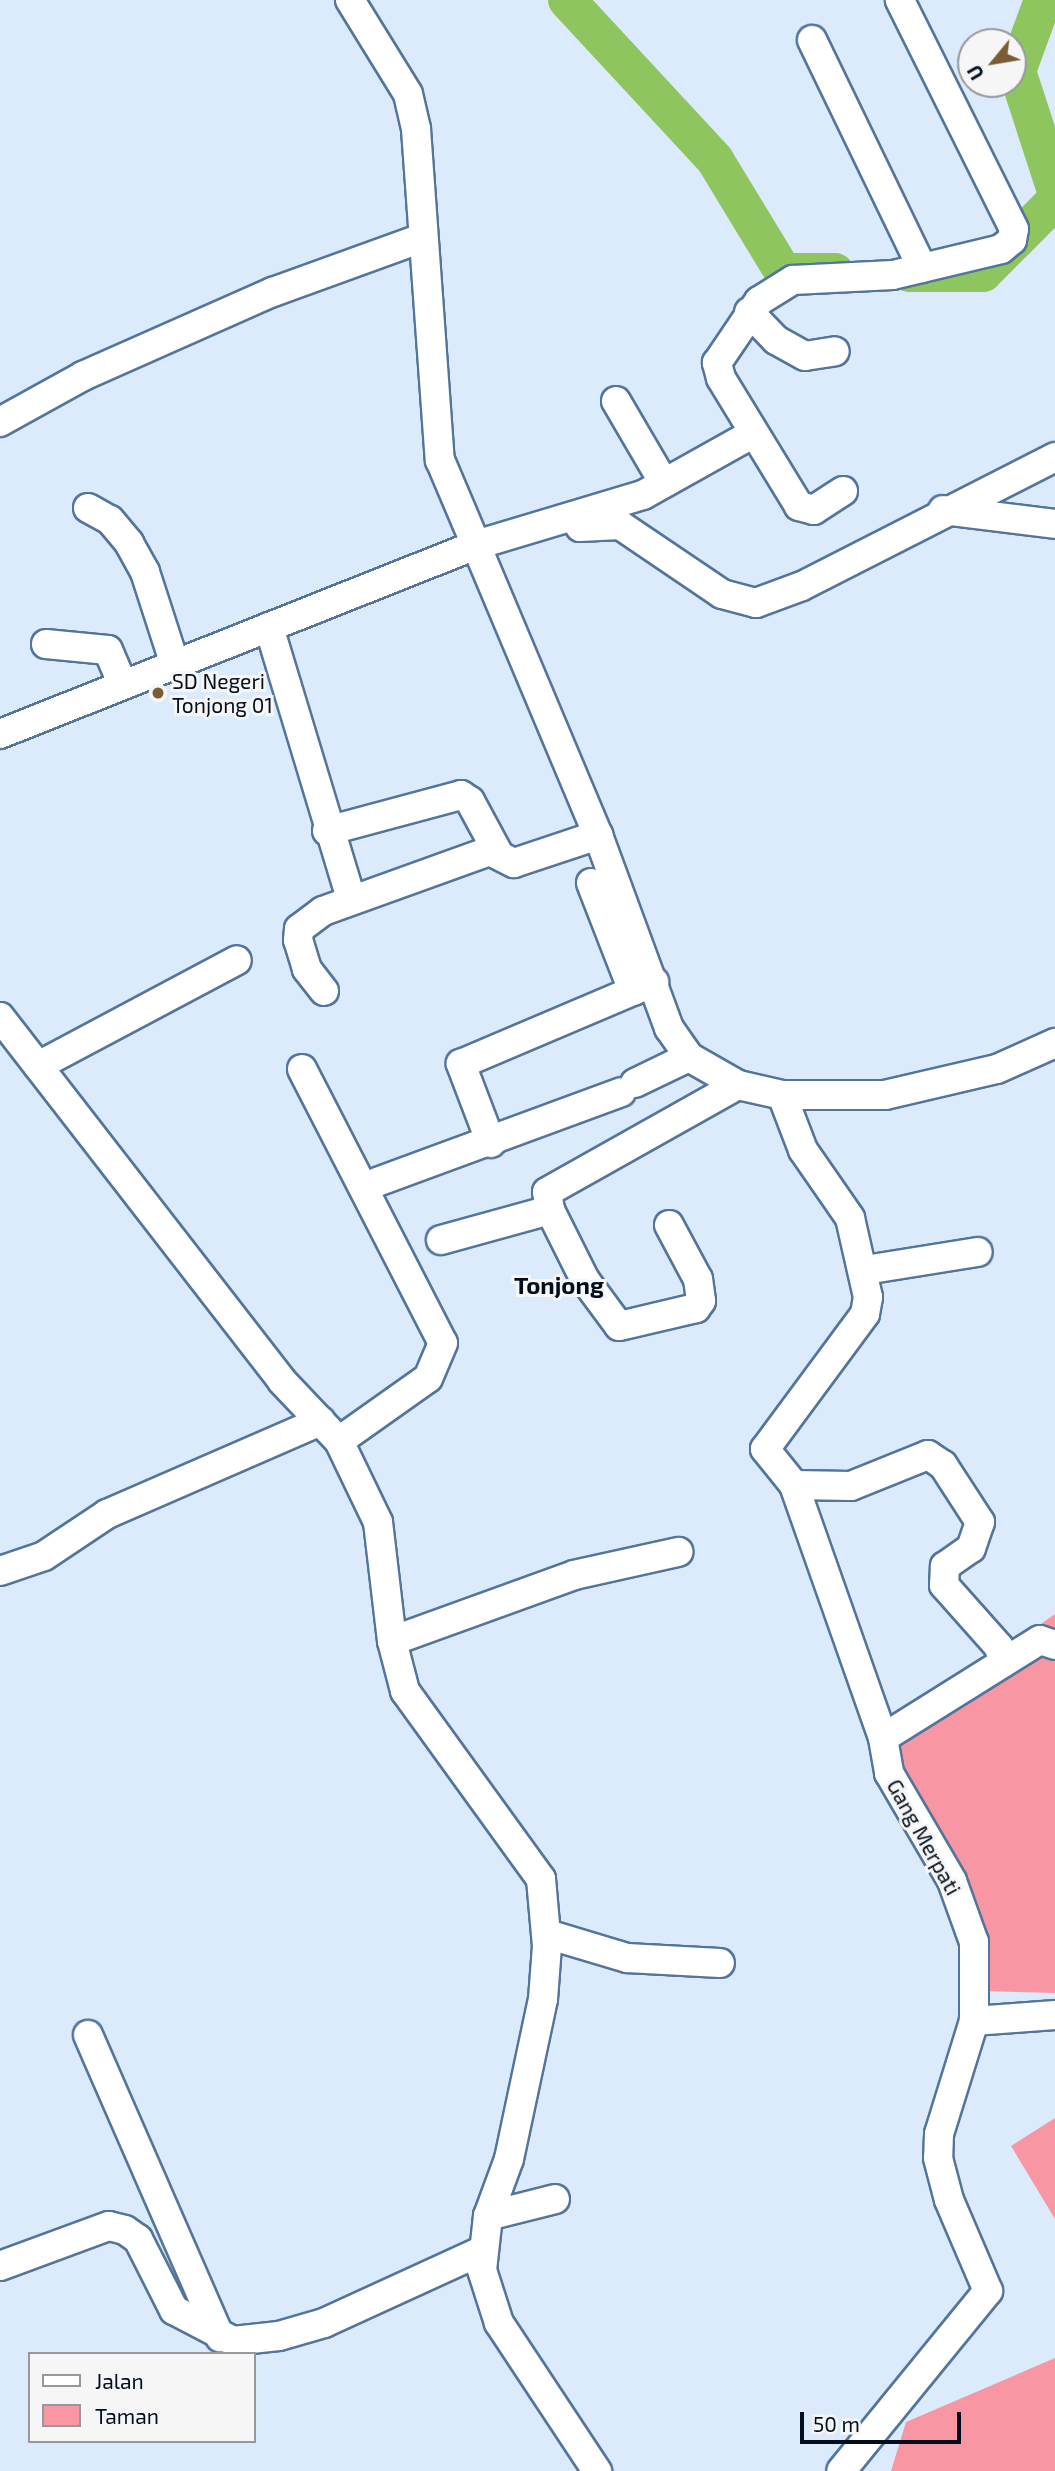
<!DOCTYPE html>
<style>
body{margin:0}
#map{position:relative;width:1055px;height:2471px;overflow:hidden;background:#dcebfc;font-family:"Exo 2",sans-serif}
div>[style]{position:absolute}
.green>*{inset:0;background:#f897a3}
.river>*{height:38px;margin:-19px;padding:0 19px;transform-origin:19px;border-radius:19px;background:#8ec55f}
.roads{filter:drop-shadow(2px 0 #53759b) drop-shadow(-2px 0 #53759b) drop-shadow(0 2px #53759b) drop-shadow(0 -2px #53759b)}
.minor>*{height:28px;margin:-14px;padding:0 14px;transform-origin:14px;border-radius:14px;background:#fff}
.dots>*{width:19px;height:19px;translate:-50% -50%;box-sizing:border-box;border:4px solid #f6f6f6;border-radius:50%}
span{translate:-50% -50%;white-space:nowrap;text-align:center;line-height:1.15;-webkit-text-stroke:6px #f6f6f6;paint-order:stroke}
.poi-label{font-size:21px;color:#030e1c}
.left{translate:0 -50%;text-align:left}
.street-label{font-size:21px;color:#030e1c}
.quarter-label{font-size:24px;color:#030e1c;font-weight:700}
.legend{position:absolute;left:28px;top:2352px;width:228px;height:91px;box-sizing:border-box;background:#f6f6f6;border:2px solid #95999f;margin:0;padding:9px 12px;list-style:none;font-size:21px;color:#030e1c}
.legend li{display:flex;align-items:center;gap:14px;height:35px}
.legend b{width:35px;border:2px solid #95999f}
.north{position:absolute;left:957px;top:28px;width:70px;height:70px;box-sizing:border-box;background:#f6f6f6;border:2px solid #95999f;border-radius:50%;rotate:240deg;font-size:19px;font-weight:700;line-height:28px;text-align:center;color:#030e1c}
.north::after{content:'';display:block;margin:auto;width:24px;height:32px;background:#7c5c32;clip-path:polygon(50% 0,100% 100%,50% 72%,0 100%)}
.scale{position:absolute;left:800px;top:2412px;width:161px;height:32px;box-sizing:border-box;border:4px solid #030e1c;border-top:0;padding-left:9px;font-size:21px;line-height:24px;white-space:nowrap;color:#030e1c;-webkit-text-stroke:5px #f6f6f6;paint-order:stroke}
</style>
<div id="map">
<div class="green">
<div style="clip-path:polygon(1055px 1614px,1055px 1993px,984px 1991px,884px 1735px)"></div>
<div style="clip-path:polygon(1055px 2118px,1055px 2219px,1011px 2146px)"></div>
<div style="clip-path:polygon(1055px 2358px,1055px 2471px,891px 2471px,906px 2422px)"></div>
</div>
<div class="river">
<div style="left:567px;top:0;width:218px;rotate:47.2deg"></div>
<div style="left:715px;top:160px;width:131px;rotate:58.7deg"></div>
<div style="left:783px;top:272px;width:52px"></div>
<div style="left:1043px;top:0;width:76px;rotate:110.1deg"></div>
<div style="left:1017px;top:71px;width:123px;rotate:72deg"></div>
<div style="left:909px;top:273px;width:74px"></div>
<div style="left:983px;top:273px;width:102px;rotate:-45deg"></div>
</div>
<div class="roads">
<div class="minor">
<div style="left:350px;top:0;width:110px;rotate:58.3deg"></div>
<div style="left:408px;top:94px;width:36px;rotate:77deg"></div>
<div style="left:416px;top:129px;width:332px;rotate:85.9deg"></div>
<div style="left:440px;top:460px;width:92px;rotate:67deg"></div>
<div style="left:476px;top:545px;width:174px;rotate:-16.7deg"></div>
<div style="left:643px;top:495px;width:127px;rotate:-29.2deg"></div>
<div style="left:812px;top:40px;width:253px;rotate:64.2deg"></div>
<div style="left:749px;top:312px;width:39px;rotate:46deg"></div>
<div style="left:776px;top:340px;width:33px;rotate:29deg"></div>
<div style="left:805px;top:356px;width:30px;rotate:-9deg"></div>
<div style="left:616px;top:401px;width:95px;rotate:59.7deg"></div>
<div style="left:0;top:422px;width:95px;rotate:-29deg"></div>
<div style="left:83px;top:376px;width:208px;rotate:-23.9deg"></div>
<div style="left:273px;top:292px;width:158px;rotate:-19.9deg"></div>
<div style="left:843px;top:491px;width:35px;rotate:147deg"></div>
<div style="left:814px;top:510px;width:16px;rotate:-165deg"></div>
<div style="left:799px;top:506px;width:150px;rotate:-121.4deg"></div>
<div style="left:721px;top:378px;width:16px;rotate:-105deg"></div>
<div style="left:717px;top:363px;width:75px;rotate:-55.9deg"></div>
<div style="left:759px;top:301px;width:40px;rotate:-32deg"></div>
<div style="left:793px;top:280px;width:100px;rotate:-2.9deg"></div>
<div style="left:893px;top:275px;width:111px;rotate:-13.5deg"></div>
<div style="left:1001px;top:249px;width:14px;rotate:-39deg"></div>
<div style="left:1012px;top:240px;width:11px;rotate:-80deg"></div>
<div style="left:1014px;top:229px;width:256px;rotate:-116.5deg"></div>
<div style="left:88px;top:508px;width:25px;rotate:29deg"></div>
<div style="left:110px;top:520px;width:30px;rotate:50deg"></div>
<div style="left:129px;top:543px;width:33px;rotate:61deg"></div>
<div style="left:145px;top:572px;width:98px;rotate:72.1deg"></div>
<div style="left:943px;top:510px;width:113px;rotate:7.1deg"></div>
<div style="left:580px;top:527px;width:40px;rotate:-2.9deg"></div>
<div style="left:620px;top:525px;width:123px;rotate:34.1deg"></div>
<div style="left:722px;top:594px;width:35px;rotate:15deg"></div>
<div style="left:756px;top:603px;width:49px;rotate:-20.3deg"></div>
<div style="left:802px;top:586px;width:284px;rotate:-27deg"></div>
<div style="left:269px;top:627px;width:283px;rotate:73.2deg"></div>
<div style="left:46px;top:644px;width:62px;rotate:5.5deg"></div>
<div style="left:108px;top:650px;width:38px;rotate:67deg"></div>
<div style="left:0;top:734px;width:512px;rotate:-21.66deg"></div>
<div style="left:476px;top:545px;width:315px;rotate:67.2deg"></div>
<div style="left:598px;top:835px;width:206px;rotate:69.8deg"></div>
<div style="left:669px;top:1028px;width:35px;rotate:55deg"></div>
<div style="left:689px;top:1057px;width:56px;rotate:29.7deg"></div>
<div style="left:738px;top:1085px;width:45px;rotate:12.8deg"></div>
<div style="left:782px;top:1095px;width:103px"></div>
<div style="left:885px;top:1095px;width:115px;rotate:-13.1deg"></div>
<div style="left:997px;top:1069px;width:64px;rotate:-24.1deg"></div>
<div style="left:327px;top:831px;width:139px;rotate:-15deg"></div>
<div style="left:461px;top:795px;width:11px;rotate:34deg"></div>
<div style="left:470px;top:801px;width:57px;rotate:61.6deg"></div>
<div style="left:591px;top:883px;width:116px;rotate:68.7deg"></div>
<div style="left:324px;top:991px;width:28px;rotate:-128deg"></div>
<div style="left:307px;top:969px;width:30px;rotate:-107deg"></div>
<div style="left:298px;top:940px;width:11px;rotate:-85deg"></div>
<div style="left:299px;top:929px;width:30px;rotate:-37deg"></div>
<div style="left:323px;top:911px;width:177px;rotate:-19.8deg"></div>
<div style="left:490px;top:851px;width:27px;rotate:27deg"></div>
<div style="left:514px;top:863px;width:89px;rotate:-18.4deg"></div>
<div style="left:0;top:1017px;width:460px;rotate:52.2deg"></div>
<div style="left:282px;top:1381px;width:83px;rotate:46.5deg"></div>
<div style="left:339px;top:1441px;width:90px;rotate:64.3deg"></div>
<div style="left:378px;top:1522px;width:120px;rotate:83.3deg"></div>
<div style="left:392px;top:1641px;width:52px;rotate:75.4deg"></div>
<div style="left:405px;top:1691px;width:232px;rotate:54.1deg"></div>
<div style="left:541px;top:1879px;width:67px;rotate:84.9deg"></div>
<div style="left:547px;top:1946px;width:53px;rotate:94.3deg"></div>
<div style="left:543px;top:1999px;width:164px;rotate:102deg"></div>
<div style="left:509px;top:2159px;width:61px;rotate:110.2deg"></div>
<div style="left:488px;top:2216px;width:54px;rotate:96.3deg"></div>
<div style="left:482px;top:2270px;width:56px;rotate:72.2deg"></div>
<div style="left:499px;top:2323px;width:178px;rotate:56.5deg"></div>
<div style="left:38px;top:1066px;width:225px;rotate:-28deg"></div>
<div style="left:302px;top:1069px;width:308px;rotate:62.8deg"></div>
<div style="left:443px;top:1343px;width:38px;rotate:113deg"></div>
<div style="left:428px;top:1378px;width:109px;rotate:144.7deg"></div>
<div style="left:635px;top:1083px;width:60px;rotate:-25.7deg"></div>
<div style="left:782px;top:1095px;width:59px;rotate:69.1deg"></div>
<div style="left:803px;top:1150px;width:83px;rotate:55.3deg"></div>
<div style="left:850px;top:1218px;width:81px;rotate:77.2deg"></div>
<div style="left:868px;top:1297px;width:17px;rotate:100deg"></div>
<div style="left:865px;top:1314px;width:168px;rotate:126.5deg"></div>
<div style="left:765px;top:1449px;width:46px;rotate:51.1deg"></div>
<div style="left:794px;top:1485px;width:268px;rotate:70.6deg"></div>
<div style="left:883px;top:1738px;width:36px;rotate:80deg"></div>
<div style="left:889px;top:1773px;width:125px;rotate:59.7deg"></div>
<div style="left:952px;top:1881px;width:65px;rotate:70.2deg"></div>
<div style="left:974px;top:1942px;width:79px;rotate:90deg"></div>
<div style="left:974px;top:2021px;width:118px;rotate:107.2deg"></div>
<div style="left:939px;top:2134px;width:24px;rotate:92deg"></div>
<div style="left:938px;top:2158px;width:43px;rotate:75.3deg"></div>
<div style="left:949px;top:2200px;width:99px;rotate:66.8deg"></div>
<div style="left:988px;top:2291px;width:232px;rotate:129.2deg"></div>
<div style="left:491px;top:1143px;width:85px;rotate:-110.8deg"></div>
<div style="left:461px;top:1064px;width:210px;rotate:-23deg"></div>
<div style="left:377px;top:1182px;width:260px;rotate:-20.2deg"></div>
<div style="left:669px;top:1225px;width:61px;rotate:61.8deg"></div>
<div style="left:698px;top:1279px;width:22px;rotate:82deg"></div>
<div style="left:701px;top:1301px;width:9px;rotate:126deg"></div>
<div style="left:696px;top:1308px;width:79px;rotate:166.8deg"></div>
<div style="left:619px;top:1326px;width:57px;rotate:-126.5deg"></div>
<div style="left:585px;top:1280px;width:78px;rotate:-116.6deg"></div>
<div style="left:550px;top:1210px;width:18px;rotate:-99deg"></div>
<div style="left:547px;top:1192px;width:219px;rotate:-29.3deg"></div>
<div style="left:441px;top:1240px;width:113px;rotate:-15.4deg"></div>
<div style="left:865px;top:1270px;width:114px;rotate:-9.1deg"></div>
<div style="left:794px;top:1485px;width:57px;rotate:1deg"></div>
<div style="left:851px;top:1486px;width:83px;rotate:-21.9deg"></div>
<div style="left:928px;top:1455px;width:18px;rotate:34deg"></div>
<div style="left:943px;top:1465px;width:68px;rotate:57deg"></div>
<div style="left:980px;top:1522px;width:28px;rotate:109deg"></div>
<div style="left:971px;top:1548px;width:32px;rotate:145deg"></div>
<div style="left:945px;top:1566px;width:19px;rotate:93deg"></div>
<div style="left:944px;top:1585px;width:83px;rotate:48.4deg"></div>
<div style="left:999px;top:1647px;width:16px;rotate:75deg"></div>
<div style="left:0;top:1571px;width:46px;rotate:-18.8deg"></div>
<div style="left:44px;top:1556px;width:76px;rotate:-33.7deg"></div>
<div style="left:107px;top:1514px;width:233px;rotate:-23.5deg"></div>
<div style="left:392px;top:1641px;width:194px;rotate:-19.9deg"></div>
<div style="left:574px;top:1575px;width:107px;rotate:-12.5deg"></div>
<div style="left:883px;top:1738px;width:185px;rotate:-32deg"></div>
<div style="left:1040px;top:1640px;width:16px;rotate:18deg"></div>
<div style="left:547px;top:1934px;width:84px;rotate:16.7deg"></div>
<div style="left:627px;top:1958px;width:93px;rotate:3.1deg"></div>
<div style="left:974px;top:2021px;width:81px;rotate:-4.2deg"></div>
<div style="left:88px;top:2035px;width:330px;rotate:66.4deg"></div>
<div style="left:488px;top:2216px;width:69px;rotate:-14.2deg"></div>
<div style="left:0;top:2266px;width:116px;rotate:-20.2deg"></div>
<div style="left:109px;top:2226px;width:16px;rotate:14deg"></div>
<div style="left:125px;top:2230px;width:16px;rotate:35deg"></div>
<div style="left:138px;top:2239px;width:80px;rotate:63.1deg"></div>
<div style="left:174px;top:2310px;width:67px;rotate:27.7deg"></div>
<div style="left:233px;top:2341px;width:46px;rotate:-6.2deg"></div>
<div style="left:279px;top:2336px;width:47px;rotate:-16.1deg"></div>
<div style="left:324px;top:2323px;width:173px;rotate:-24.6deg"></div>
</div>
</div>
<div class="dots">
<div style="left:158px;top:693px;background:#7c5c32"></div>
</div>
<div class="poi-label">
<span class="left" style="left:172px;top:693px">SD Negeri<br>Tonjong 01</span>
</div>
<div class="street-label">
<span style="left:924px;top:1837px;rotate:61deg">Gang Merpati</span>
</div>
<div class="quarter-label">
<span style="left:559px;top:1285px">Tonjong</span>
</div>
<ul class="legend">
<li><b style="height:9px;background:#fff"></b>Jalan</li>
<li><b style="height:19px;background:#f897a3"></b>Taman</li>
</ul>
<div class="north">U</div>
<div class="scale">50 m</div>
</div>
